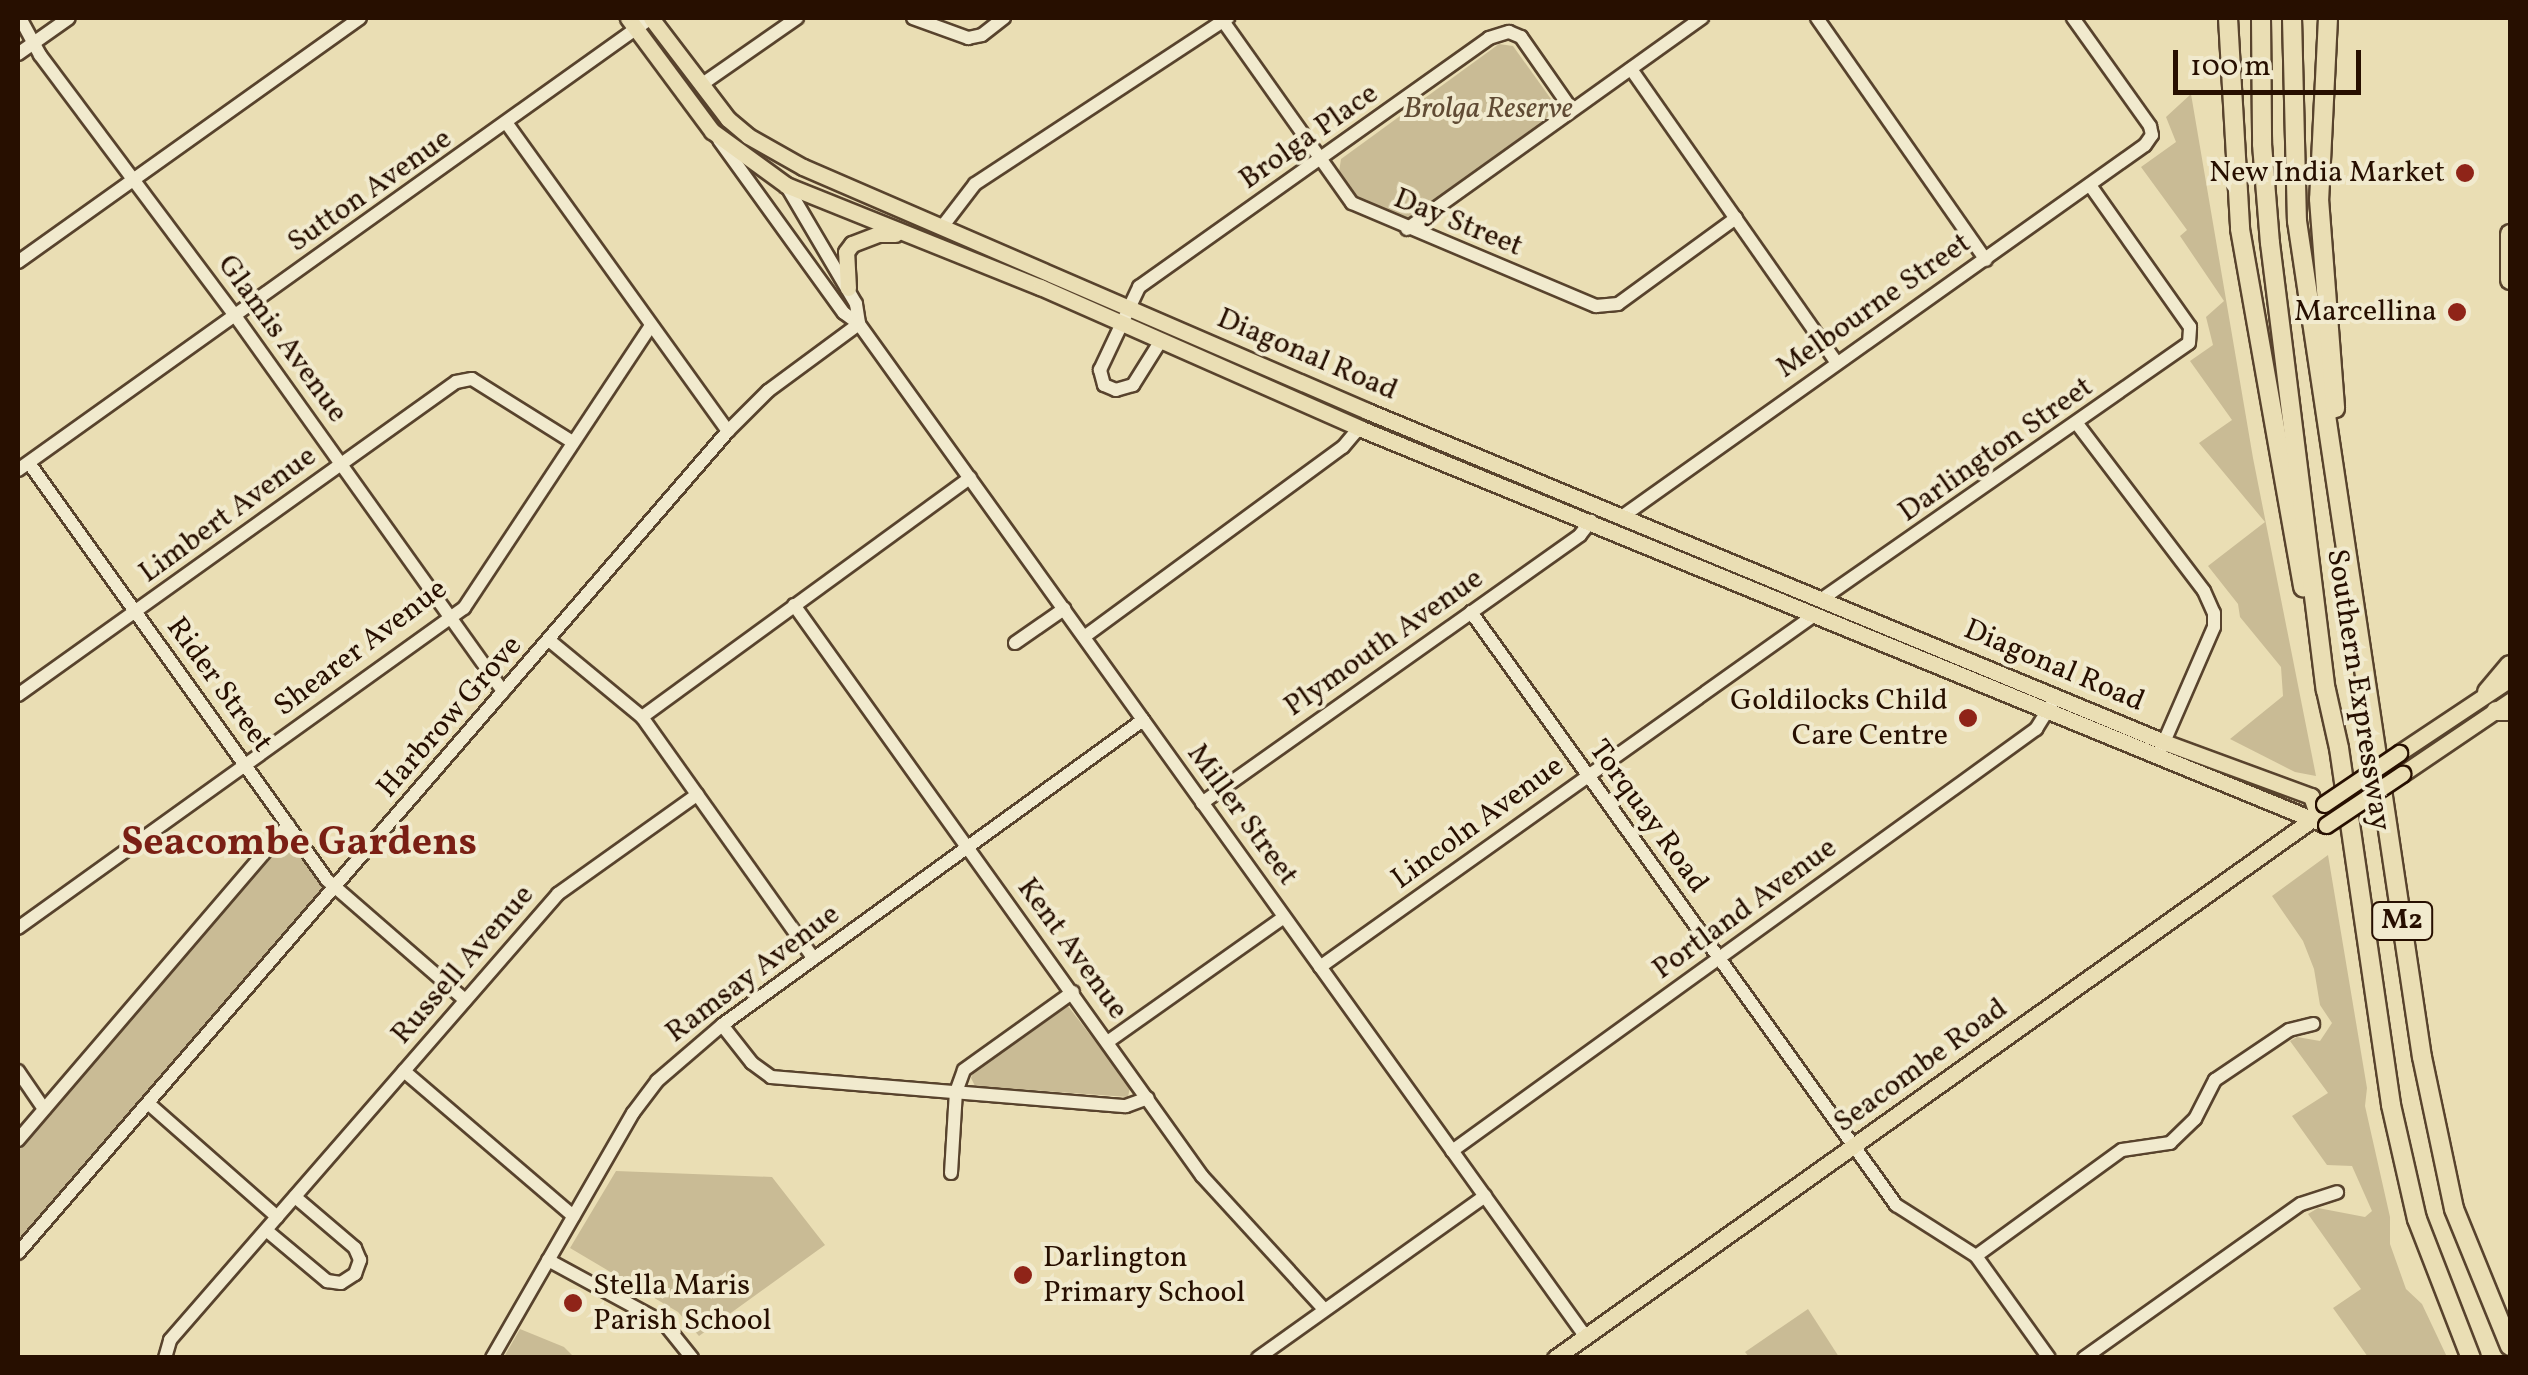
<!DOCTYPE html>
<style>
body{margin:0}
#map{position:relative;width:2528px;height:1375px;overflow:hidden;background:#eadeb4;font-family:Vollkorn,serif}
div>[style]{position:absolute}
.green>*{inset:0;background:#c9bb95}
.roads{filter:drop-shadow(2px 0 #58432d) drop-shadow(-2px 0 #58432d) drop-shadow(0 2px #58432d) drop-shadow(0 -2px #58432d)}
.minor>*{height:12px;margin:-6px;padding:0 6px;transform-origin:6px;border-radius:6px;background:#f1eace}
.major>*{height:15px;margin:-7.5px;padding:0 7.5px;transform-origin:7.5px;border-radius:7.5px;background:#eadeb4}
.highway>*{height:18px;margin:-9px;padding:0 9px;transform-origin:9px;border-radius:9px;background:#eadeb4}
.bridges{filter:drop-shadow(2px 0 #270f00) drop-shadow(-2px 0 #270f00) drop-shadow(0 2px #270f00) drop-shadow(0 -2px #270f00)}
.major-bridge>*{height:15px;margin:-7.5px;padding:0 7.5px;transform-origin:7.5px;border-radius:7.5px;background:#eadeb4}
.dots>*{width:28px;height:28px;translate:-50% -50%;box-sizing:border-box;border:5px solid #f1eace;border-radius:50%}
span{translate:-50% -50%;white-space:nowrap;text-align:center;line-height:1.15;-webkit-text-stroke:8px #f1eace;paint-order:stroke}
.shield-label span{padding:2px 8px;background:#f1eace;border:2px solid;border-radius:8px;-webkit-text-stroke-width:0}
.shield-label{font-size:28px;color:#270f00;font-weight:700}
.park-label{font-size:30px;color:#604b34;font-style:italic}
.street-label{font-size:30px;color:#270f00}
.poi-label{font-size:30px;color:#270f00}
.right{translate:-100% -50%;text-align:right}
.left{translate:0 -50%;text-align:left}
.district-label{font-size:40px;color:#7a1f14;font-weight:700}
.frame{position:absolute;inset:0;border:20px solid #270f00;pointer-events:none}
.scale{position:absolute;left:2173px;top:50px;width:188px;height:45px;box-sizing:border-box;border:5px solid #270f00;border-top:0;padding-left:12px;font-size:30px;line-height:35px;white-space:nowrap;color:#270f00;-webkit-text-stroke:8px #f1eace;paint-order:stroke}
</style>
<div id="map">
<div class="green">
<div style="clip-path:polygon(1499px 44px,1513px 46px,1556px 106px,1556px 117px,1415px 217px,1403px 219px,1359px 199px,1339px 172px,1341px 159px)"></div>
<div style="clip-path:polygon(2191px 94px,2253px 458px,2316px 776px,2295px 772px,2230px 739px,2283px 696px,2281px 667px,2240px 617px,2238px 604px,2208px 566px,2265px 522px,2199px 443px,2232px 420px,2190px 361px,2213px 345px,2206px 317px,2224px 301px,2180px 236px,2187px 230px,2141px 167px,2176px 142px,2166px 117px)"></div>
<div style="clip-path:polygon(287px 830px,330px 886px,18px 1246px,18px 1148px)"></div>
<div style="clip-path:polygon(2328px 855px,2367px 1088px,2365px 1106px,2390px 1217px,2390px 1244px,2406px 1289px,2422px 1304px,2447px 1357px,2368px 1357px,2333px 1308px,2361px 1289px,2308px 1214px,2318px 1208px,2365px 1217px,2372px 1211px,2352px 1166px,2327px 1165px,2292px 1116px,2328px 1093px,2290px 1041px,2297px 1037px,2320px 1041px,2332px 1023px,2320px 1005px,2314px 969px,2303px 941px,2272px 896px)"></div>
<div style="clip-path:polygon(1068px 1006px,1130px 1087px,1128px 1097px,975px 1086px,971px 1078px,974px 1071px)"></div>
<div style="clip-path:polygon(616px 1171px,772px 1177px,825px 1245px,699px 1336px,678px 1312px,570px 1248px)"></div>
<div style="clip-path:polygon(1808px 1309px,1839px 1357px,1749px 1357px,1745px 1352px)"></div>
<div style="clip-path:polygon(520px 1329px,564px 1347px,574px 1357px,504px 1357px)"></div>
</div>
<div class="roads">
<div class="minor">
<div style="left:20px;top:18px;width:42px;rotate:61.6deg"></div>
<div style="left:40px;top:55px;width:327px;rotate:53.2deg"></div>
<div style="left:236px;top:317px;width:460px;rotate:54.5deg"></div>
<div style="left:913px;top:18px;width:59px;rotate:20deg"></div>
<div style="left:968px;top:38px;width:14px;rotate:-12deg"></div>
<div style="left:982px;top:35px;width:28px;rotate:-38deg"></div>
<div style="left:1817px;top:18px;width:295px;rotate:55.1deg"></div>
<div style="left:1223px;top:21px;width:223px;rotate:54.7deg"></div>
<div style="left:1352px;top:203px;width:265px;rotate:22.9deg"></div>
<div style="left:1596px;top:306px;width:22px;rotate:-5deg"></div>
<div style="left:1618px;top:304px;width:146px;rotate:-36.1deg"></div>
<div style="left:18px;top:54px;width:62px;rotate:-35.2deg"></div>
<div style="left:1631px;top:69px;width:358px;rotate:55deg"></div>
<div style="left:701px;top:85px;width:117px;rotate:-34.9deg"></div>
<div style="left:508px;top:125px;width:377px;rotate:54.3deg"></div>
<div style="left:719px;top:140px;width:213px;rotate:54.2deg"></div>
<div style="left:844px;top:313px;width:19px;rotate:36deg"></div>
<div style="left:859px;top:324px;width:1245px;rotate:54.34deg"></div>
<div style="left:786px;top:185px;width:138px;rotate:59.5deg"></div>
<div style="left:856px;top:304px;width:20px;rotate:81deg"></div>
<div style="left:942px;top:227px;width:54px;rotate:-52.5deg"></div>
<div style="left:975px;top:184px;width:303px;rotate:-33.3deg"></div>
<div style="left:1407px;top:229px;width:363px;rotate:-35.6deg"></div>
<div style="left:18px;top:262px;width:420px;rotate:-35.5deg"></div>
<div style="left:1160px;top:342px;width:51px;rotate:122.1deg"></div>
<div style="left:1133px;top:385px;width:18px;rotate:164deg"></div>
<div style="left:1116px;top:390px;width:13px;rotate:-157deg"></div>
<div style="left:1104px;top:385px;width:16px;rotate:-105deg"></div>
<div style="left:1100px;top:370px;width:92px;rotate:-64.8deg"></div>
<div style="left:1139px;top:287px;width:430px;rotate:-35.4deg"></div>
<div style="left:1489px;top:38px;width:21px;rotate:-17deg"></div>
<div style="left:1509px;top:32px;width:13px;rotate:23deg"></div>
<div style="left:1521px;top:37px;width:89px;rotate:55.1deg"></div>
<div style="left:2078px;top:425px;width:208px;rotate:52.8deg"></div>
<div style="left:2204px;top:591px;width:24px;rotate:66deg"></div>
<div style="left:2214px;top:613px;width:14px;rotate:90deg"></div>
<div style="left:2214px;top:627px;width:135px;rotate:113.5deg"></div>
<div style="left:29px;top:463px;width:513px;rotate:54.45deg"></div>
<div style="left:327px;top:880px;width:183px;rotate:41deg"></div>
<div style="left:18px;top:470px;width:778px;rotate:-35.53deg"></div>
<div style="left:1623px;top:516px;width:640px;rotate:-35.4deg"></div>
<div style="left:2145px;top:145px;width:12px;rotate:-55deg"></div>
<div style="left:2152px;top:135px;width:9px;rotate:-103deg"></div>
<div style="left:2150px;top:126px;width:133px;rotate:-125.5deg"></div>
<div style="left:1822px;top:599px;width:447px;rotate:-34.9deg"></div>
<div style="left:2189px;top:343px;width:16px;rotate:-86deg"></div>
<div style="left:2190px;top:327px;width:174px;rotate:-125.2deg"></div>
<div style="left:794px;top:605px;width:702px;rotate:54.45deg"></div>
<div style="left:1202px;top:1176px;width:180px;rotate:47.5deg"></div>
<div style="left:1471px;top:612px;width:730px;rotate:54.37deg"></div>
<div style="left:1896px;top:1205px;width:95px;rotate:32.5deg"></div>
<div style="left:1976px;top:1256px;width:125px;rotate:54.4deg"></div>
<div style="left:1084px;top:637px;width:321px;rotate:-36.3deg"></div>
<div style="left:1343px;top:447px;width:25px;rotate:-50deg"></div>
<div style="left:550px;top:641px;width:119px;rotate:39.6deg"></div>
<div style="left:642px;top:717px;width:296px;rotate:54.6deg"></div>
<div style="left:1015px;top:643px;width:60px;rotate:-34.8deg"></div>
<div style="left:18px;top:695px;width:538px;rotate:-35.55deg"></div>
<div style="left:456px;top:382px;width:16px;rotate:-11deg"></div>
<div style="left:472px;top:379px;width:117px;rotate:32.1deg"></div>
<div style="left:642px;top:717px;width:406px;rotate:-36.1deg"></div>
<div style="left:1202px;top:803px;width:463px;rotate:-35.3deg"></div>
<div style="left:1580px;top:535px;width:18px;rotate:-52deg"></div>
<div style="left:18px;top:928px;width:549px;rotate:-35.66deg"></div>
<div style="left:464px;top:608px;width:337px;rotate:-56.5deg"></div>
<div style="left:1320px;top:967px;width:605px;rotate:-35.45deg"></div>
<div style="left:722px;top:1025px;width:48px;rotate:51.7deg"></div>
<div style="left:752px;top:1063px;width:24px;rotate:36deg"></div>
<div style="left:771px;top:1077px;width:356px;rotate:4.7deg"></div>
<div style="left:1126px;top:1106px;width:23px;rotate:-20deg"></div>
<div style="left:1109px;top:1041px;width:214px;rotate:-35.3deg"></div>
<div style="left:18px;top:1071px;width:46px;rotate:55.6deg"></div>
<div style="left:404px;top:1071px;width:223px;rotate:40.6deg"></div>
<div style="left:149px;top:1104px;width:171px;rotate:41.4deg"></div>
<div style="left:18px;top:1140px;width:415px;rotate:-49.4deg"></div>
<div style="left:1452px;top:1151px;width:721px;rotate:-35.85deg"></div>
<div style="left:2036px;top:729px;width:38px;rotate:-58deg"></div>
<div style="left:951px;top:1173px;width:81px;rotate:-86.5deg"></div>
<div style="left:956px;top:1092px;width:23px;rotate:-70deg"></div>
<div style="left:964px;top:1070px;width:134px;rotate:-35.6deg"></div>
<div style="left:266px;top:1230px;width:80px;rotate:39.9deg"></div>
<div style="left:327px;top:1281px;width:14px;rotate:8deg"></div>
<div style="left:341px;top:1283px;width:17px;rotate:-33deg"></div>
<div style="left:355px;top:1274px;width:15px;rotate:-70deg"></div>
<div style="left:360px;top:1260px;width:13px;rotate:-113deg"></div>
<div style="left:355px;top:1248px;width:79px;rotate:-139.6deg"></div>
<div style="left:18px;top:1253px;width:1086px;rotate:-49.18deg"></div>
<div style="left:728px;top:431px;width:57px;rotate:-45deg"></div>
<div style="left:768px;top:391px;width:113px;rotate:-36.4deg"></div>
<div style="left:1976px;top:1256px;width:180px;rotate:-36deg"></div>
<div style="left:2122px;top:1150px;width:49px;rotate:-8.3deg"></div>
<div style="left:2170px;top:1143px;width:35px;rotate:-44deg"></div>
<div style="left:2195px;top:1119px;width:44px;rotate:-62.9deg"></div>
<div style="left:2215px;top:1080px;width:89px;rotate:-34deg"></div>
<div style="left:2289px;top:1030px;width:25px;rotate:-14deg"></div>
<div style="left:548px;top:1260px;width:132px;rotate:28.5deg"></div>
<div style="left:664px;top:1323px;width:45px;rotate:51.3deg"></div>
<div style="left:165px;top:1358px;width:19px;rotate:-74deg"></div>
<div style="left:170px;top:1340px;width:591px;rotate:-48.98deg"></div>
<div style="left:558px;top:894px;width:171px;rotate:-35.5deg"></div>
<div style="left:492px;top:1358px;width:283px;rotate:-60.1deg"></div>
<div style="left:633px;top:1113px;width:40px;rotate:-53deg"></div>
<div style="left:657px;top:1081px;width:86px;rotate:-40.7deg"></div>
<div style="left:722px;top:1025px;width:520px;rotate:-35.92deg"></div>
<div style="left:1258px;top:1358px;width:279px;rotate:-35.5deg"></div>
<div style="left:2084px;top:1358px;width:266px;rotate:-35.4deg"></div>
<div style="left:2301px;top:1204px;width:38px;rotate:-18deg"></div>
</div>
<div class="major">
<div style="left:628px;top:18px;width:141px;rotate:53.4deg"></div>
<div style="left:712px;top:131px;width:92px;rotate:36.1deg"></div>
<div style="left:786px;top:185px;width:274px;rotate:21.9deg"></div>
<div style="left:1040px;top:287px;width:349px;rotate:23.8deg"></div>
<div style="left:1359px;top:428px;width:1045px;rotate:22.32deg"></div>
<div style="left:651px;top:18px;width:127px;rotate:52.7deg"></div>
<div style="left:728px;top:119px;width:26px;rotate:40deg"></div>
<div style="left:748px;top:136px;width:63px;rotate:29.4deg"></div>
<div style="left:803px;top:167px;width:615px;rotate:23.39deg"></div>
<div style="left:1367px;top:411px;width:863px;rotate:22.55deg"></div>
<div style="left:2164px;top:742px;width:157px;rotate:20.2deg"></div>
<div style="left:2311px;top:796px;width:24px;rotate:71deg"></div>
<div style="left:848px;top:288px;width:36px;rotate:-93deg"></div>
<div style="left:846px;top:252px;width:10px;rotate:-53deg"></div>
<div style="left:852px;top:244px;width:28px;rotate:-21deg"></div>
<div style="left:878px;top:234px;width:17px"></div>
<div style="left:2399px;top:753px;width:133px;rotate:-33.7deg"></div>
<div style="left:2402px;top:774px;width:130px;rotate:-34.1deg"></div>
<div style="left:1555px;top:1358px;width:940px;rotate:-35.43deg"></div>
</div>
<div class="highway">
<div style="left:2228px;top:18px;width:211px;rotate:86.7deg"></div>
<div style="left:2240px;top:229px;width:364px;rotate:80deg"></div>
<div style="left:2261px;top:18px;width:126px;rotate:89.5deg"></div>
<div style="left:2262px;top:144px;width:99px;rotate:85.4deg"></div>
<div style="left:2270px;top:243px;width:450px;rotate:82.9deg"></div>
<div style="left:2326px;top:690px;width:59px;rotate:77.4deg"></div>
<div style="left:2339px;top:748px;width:361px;rotate:81.7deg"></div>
<div style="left:2391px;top:1105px;width:117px;rotate:77.2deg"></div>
<div style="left:2417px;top:1219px;width:149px;rotate:68.8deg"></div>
<div style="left:2292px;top:18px;width:203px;rotate:88.6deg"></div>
<div style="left:2297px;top:221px;width:845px;rotate:81.5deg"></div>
<div style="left:2422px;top:1057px;width:155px;rotate:78.1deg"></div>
<div style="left:2454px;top:1209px;width:148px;rotate:67.8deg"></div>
<div style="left:2328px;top:18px;width:181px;rotate:92.8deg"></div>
<div style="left:2319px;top:199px;width:210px;rotate:85.6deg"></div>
<div style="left:2510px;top:234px;width:46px;rotate:90deg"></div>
<div style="left:2487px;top:692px;width:35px;rotate:-50deg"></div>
<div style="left:2496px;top:711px;width:14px"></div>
</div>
</div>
<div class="bridges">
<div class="major-bridge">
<div style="left:2324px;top:804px;width:91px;rotate:-34.2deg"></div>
<div style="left:2326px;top:825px;width:92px;rotate:-33.9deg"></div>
</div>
</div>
<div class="dots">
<div style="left:2465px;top:173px;background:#8f2418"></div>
<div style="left:2457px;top:312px;background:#8f2418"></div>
<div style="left:1968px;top:718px;background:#8f2418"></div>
<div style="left:1023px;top:1275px;background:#8f2418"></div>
<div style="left:573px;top:1303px;background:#8f2418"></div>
</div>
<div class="shield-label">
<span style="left:2402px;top:921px">M2</span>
</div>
<div class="park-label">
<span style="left:1488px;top:109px">Brolga Reserve</span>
</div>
<div class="street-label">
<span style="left:1309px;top:137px;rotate:-35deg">Brolga Place</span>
<span style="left:370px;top:191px;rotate:-35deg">Sutton Avenue</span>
<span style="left:1458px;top:223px;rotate:22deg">Day Street</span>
<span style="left:1874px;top:306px;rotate:-35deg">Melbourne Street</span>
<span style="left:282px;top:339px;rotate:54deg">Glamis Avenue</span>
<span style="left:1307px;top:355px;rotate:23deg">Diagonal Road</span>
<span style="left:1996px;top:450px;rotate:-35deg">Darlington Street</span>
<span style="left:228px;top:515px;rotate:-36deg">Limbert Avenue</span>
<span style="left:1384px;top:643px;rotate:-35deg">Plymouth Avenue</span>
<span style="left:361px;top:648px;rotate:-37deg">Shearer Avenue</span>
<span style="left:2054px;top:666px;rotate:23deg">Diagonal Road</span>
<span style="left:219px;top:685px;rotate:54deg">Rider Street</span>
<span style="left:2358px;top:690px;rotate:81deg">Southern Expressway</span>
<span style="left:450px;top:717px;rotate:-49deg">Harbrow Grove</span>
<span style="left:1242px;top:815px;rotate:54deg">Miller Street</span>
<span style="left:1648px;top:817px;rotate:54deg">Torquay Road</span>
<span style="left:1478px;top:823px;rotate:-36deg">Lincoln Avenue</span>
<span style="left:1745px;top:909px;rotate:-36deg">Portland Avenue</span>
<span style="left:1072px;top:949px;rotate:54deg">Kent Avenue</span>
<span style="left:463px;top:965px;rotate:-49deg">Russell Avenue</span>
<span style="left:753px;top:974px;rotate:-37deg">Ramsay Avenue</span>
<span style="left:1921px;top:1066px;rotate:-36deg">Seacombe Road</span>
</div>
<div class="poi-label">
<span class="right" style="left:2445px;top:173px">New India Market</span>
<span class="right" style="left:2437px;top:312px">Marcellina</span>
<span class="right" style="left:1948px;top:718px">Goldilocks Child<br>Care Centre</span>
<span class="left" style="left:1043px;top:1275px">Darlington<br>Primary School</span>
<span class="left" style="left:593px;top:1303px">Stella Maris<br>Parish School</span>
</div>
<div class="district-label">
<span style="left:299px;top:844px">Seacombe Gardens</span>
</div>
<div class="frame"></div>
<div class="scale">100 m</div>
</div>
